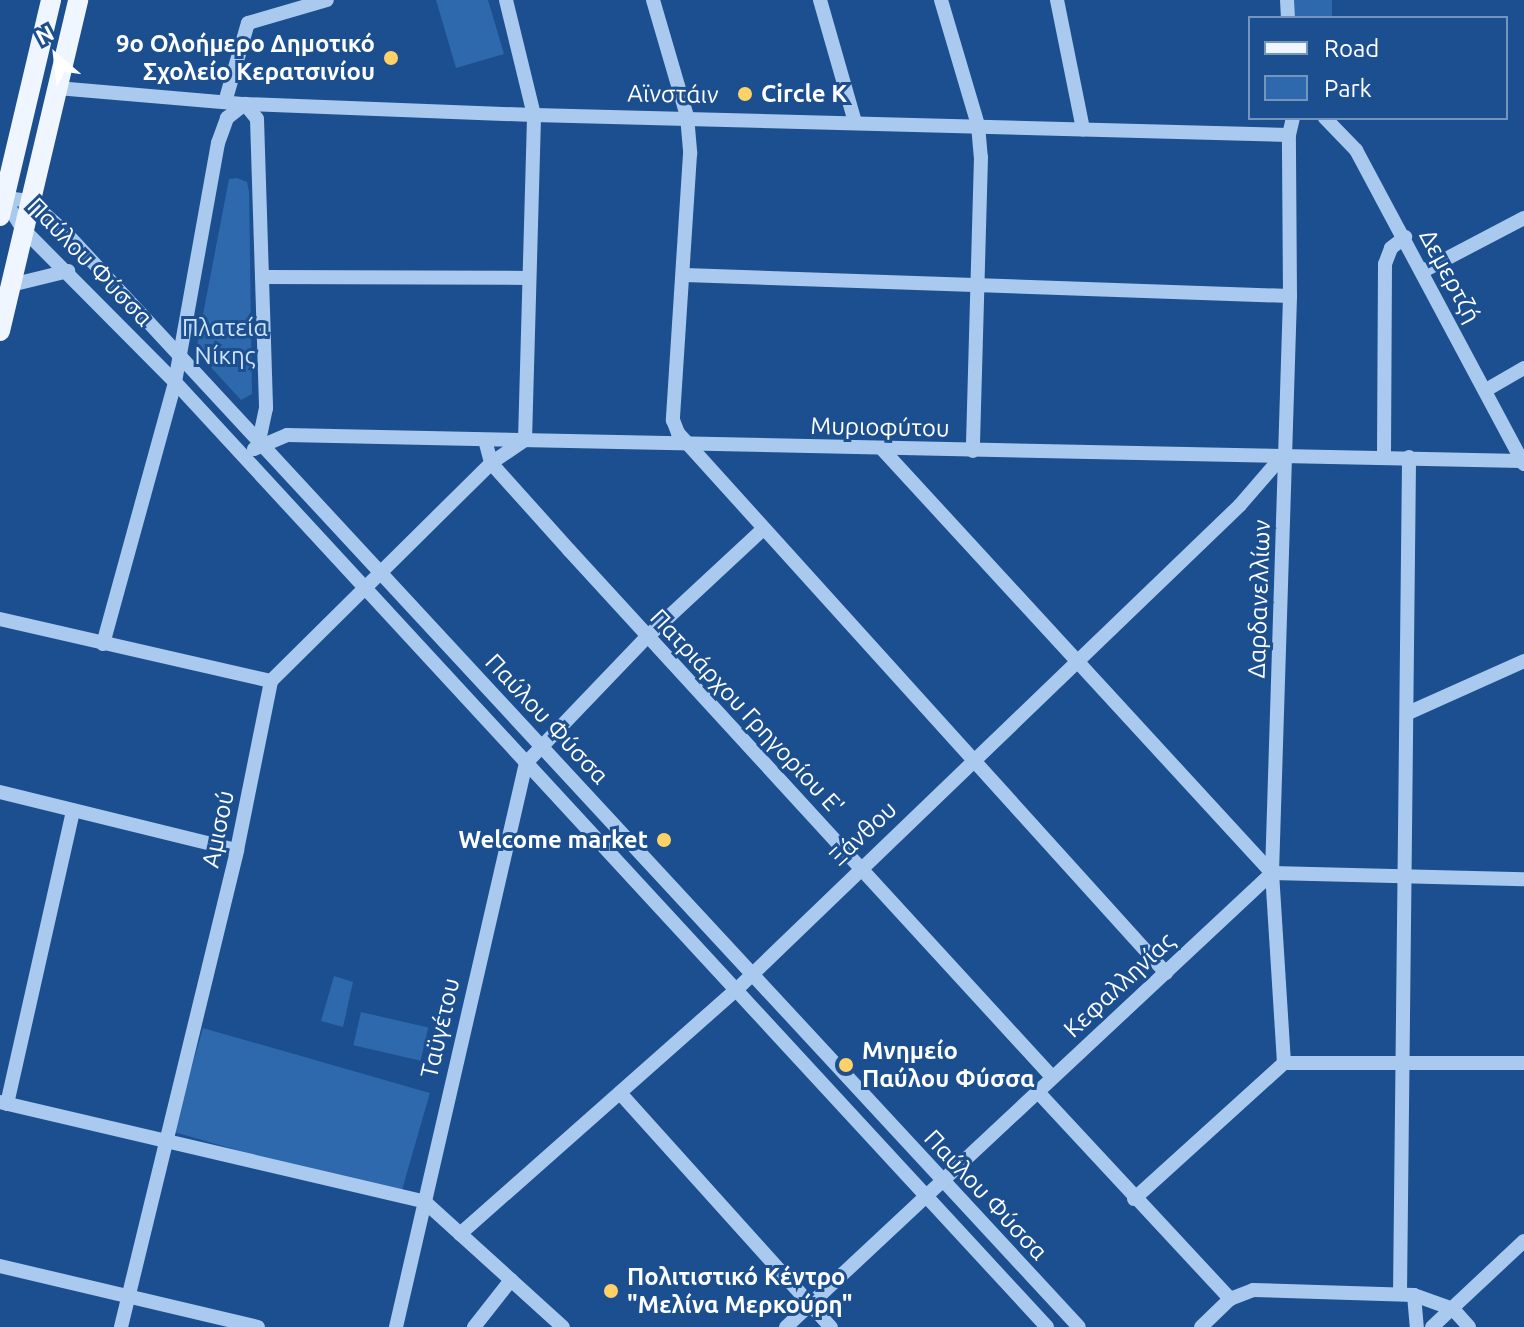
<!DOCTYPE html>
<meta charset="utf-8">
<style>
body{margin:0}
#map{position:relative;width:1524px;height:1327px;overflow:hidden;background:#1b4f8f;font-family:Ubuntu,sans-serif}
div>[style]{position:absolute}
.green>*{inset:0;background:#2e69ad;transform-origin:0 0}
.minor>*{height:14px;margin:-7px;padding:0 7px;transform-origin:7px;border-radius:7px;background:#a9c9ee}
.major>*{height:20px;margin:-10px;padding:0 10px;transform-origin:10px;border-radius:10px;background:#f0f6ff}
.dots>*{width:22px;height:22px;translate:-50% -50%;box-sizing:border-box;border:4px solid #1b4f8f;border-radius:50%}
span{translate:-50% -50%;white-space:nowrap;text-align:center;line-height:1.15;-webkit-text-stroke:6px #1b4f8f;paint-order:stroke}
.poi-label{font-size:24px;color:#fff;font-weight:700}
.right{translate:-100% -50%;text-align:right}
.left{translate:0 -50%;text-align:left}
.street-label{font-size:24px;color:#fff}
.park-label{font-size:24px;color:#cfe3fa}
.legend{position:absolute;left:1248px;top:16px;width:260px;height:104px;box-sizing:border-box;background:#1b4f8f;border:2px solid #7695bc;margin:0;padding:10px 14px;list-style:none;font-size:24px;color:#fff}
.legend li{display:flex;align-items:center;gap:16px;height:40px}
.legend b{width:40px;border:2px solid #7695bc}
.north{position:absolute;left:16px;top:16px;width:80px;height:80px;-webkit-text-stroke:6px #1b4f8f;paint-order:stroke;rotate:332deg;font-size:22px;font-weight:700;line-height:32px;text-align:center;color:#fff}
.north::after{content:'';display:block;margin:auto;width:28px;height:36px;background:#fff;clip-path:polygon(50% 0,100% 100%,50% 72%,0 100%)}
</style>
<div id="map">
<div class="green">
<div style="clip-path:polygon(436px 0,488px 0,504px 54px,456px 68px)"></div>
<div style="left:1293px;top:0;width:39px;height:18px"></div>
<div style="clip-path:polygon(237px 178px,247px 182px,249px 192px,252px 394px,241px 400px,196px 351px,229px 179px)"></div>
<div style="clip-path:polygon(334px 976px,353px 982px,343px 1027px,321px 1021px)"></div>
<div style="left:361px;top:1012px;width:69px;height:34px;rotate:13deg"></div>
<div style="left:203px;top:1028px;width:236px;height:108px;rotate:16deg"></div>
</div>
<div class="minor">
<div style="left:653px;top:0;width:121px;rotate:73.7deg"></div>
<div style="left:687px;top:116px;width:38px;rotate:85deg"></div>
<div style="left:690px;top:154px;width:267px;rotate:93.7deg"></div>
<div style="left:673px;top:420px;width:14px;rotate:69deg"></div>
<div style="left:678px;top:433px;width:728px;rotate:47.9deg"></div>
<div style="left:820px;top:0;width:127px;rotate:74deg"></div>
<div style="left:941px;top:0;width:130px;rotate:73.5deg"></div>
<div style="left:978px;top:125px;width:32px;rotate:85deg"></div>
<div style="left:981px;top:157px;width:294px;rotate:91.6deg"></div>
<div style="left:1057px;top:0;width:132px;rotate:78.6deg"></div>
<div style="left:1287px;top:0;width:18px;rotate:87deg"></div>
<div style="left:57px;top:88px;width:189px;rotate:4.9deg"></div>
<div style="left:245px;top:104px;width:289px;rotate:2.2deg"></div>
<div style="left:534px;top:115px;width:755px;rotate:1.52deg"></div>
<div style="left:225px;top:102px;width:82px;rotate:-73.8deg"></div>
<div style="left:248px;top:23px;width:82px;rotate:-16.2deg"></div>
<div style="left:245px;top:104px;width:19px;rotate:51deg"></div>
<div style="left:257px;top:119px;width:289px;rotate:88.2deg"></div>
<div style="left:266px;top:408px;width:38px;rotate:102deg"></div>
<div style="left:1325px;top:118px;width:45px;rotate:45.9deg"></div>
<div style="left:1356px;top:150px;width:356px;rotate:61.9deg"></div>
<div style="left:0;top:197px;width:30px;rotate:8deg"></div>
<div style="left:30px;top:201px;width:47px;rotate:41.5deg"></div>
<div style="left:65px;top:232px;width:1492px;rotate:47.2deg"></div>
<div style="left:4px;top:199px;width:36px;rotate:58deg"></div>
<div style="left:23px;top:229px;width:216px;rotate:45.2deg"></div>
<div style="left:175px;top:382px;width:1286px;rotate:47.3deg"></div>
<div style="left:1423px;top:271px;width:114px;rotate:-27.7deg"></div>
<div style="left:685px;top:275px;width:605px;rotate:1.99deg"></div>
<div style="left:262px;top:277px;width:267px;rotate:0.2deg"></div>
<div style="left:11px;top:285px;width:59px;rotate:-13.8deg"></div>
<div style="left:1486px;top:390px;width:44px;rotate:-30.1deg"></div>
<div style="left:485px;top:440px;width:24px;rotate:75deg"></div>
<div style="left:491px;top:463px;width:117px;rotate:48.1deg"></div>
<div style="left:569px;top:550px;width:715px;rotate:47.49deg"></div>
<div style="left:254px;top:449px;width:36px;rotate:-23deg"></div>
<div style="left:287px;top:435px;width:1235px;rotate:1.21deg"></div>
<div style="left:883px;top:450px;width:575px;rotate:47.4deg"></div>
<div style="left:1384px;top:456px;width:192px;rotate:-89.7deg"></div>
<div style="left:1385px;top:264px;width:17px;rotate:-69deg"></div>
<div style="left:1391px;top:248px;width:18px;rotate:-38deg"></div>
<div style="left:0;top:619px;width:278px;rotate:12.9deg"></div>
<div style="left:103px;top:644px;width:272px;rotate:-74.6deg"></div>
<div style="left:175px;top:382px;width:243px;rotate:-79.8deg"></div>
<div style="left:218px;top:143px;width:27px;rotate:-70deg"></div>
<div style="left:227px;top:118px;width:23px;rotate:-38deg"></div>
<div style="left:1408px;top:713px;width:127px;rotate:-24.1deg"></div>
<div style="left:0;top:792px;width:244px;rotate:13.8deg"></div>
<div style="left:1272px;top:873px;width:252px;rotate:1.4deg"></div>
<div style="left:1284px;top:1063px;width:190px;rotate:-93.6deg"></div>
<div style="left:1272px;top:873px;width:577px;rotate:-88.21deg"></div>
<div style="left:1290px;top:296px;width:161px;rotate:-90.4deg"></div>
<div style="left:1289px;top:135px;width:17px;rotate:-77deg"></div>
<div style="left:1284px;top:1063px;width:240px"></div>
<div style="left:1037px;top:1091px;width:284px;rotate:47.1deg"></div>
<div style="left:620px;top:1093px;width:315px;rotate:48deg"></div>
<div style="left:0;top:1102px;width:437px;rotate:13.2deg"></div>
<div style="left:425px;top:1202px;width:186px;rotate:42.2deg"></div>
<div style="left:7px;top:1104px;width:301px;rotate:-77.3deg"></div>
<div style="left:1134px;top:1199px;width:202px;rotate:-42.2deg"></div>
<div style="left:460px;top:1234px;width:366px;rotate:-41.5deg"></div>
<div style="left:734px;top:992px;width:702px;rotate:-43.9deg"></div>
<div style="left:1240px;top:505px;width:69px;rotate:-49.1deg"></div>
<div style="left:0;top:1266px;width:265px;rotate:13.3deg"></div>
<div style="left:1400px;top:1294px;width:837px;rotate:-89.38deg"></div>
<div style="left:1414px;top:1295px;width:32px;rotate:85deg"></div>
<div style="left:121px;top:1327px;width:491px;rotate:-76.3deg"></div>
<div style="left:237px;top:850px;width:172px;rotate:-78.6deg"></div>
<div style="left:271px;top:681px;width:310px;rotate:-44.7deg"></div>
<div style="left:491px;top:463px;width:41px;rotate:-34.1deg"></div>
<div style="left:525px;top:440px;width:325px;rotate:-88.4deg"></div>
<div style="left:534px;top:115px;width:118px;rotate:-103.7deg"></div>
<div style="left:396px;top:1327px;width:579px;rotate:-77.02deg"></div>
<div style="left:526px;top:763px;width:175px;rotate:-46.2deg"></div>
<div style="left:647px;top:637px;width:157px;rotate:-42.9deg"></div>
<div style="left:474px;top:1327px;width:60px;rotate:-51.8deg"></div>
<div style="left:786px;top:1327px;width:665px;rotate:-43.05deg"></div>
<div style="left:1201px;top:1327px;width:40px;rotate:-44deg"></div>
<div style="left:1230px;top:1299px;width:25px;rotate:-21deg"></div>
<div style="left:1253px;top:1290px;width:161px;rotate:1.8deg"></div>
<div style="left:1414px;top:1295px;width:41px;rotate:19.7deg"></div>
<div style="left:1453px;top:1309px;width:24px;rotate:48deg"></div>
<div style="left:1432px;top:1327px;width:126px;rotate:-43.1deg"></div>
</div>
<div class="major">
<div style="left:0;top:216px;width:222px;rotate:-76.7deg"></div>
<div style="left:0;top:331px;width:340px;rotate:-76.7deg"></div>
</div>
<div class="dots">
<div style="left:391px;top:58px;background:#ffd166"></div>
<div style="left:745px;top:94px;background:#ffd166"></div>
<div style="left:664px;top:840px;background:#ffd166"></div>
<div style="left:846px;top:1065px;background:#ffd166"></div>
<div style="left:611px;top:1291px;background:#ffd166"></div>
</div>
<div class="poi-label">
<span class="right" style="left:375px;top:58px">9ο Ολοήμερο Δημοτικό<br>Σχολείο Κερατσινίου</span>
<span class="left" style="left:761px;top:94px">Circle K</span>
<span class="right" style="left:648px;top:840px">Welcome market</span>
<span class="left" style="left:862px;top:1065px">Μνημείο<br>Παύλου Φύσσα</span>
<span class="left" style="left:627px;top:1291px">Πολιτιστικό Κέντρο<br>"Μελίνα Μερκούρη"</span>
</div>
<div class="street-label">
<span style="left:673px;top:94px;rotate:1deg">Αϊνστάιν</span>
<span style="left:90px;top:262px;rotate:46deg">Παύλου Φύσσα</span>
<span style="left:1450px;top:276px;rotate:62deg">Δεμερτζή</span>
<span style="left:880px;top:427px;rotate:1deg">Μυριοφύτου</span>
<span style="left:1259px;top:599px;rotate:-88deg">Δαρδανελλίων</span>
<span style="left:747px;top:712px;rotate:47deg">Πατριάρχου Γρηγορίου Ε'</span>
<span style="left:547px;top:719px;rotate:47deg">Παύλου Φύσσα</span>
<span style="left:218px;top:829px;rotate:-78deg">Αμισού</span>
<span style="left:863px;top:833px;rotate:-43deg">Ξάνθου</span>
<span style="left:1119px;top:985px;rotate:-43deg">Κεφαλληνίας</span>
<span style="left:440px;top:1028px;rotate:-77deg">Ταϋγέτου</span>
<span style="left:986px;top:1195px;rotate:47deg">Παύλου Φύσσα</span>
</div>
<div class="park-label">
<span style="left:225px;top:342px">Πλατεία<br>Νίκης</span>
</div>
<ul class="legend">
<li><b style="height:10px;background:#f0f6ff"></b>Road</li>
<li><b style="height:22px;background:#2e69ad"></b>Park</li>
</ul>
<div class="north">N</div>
</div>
